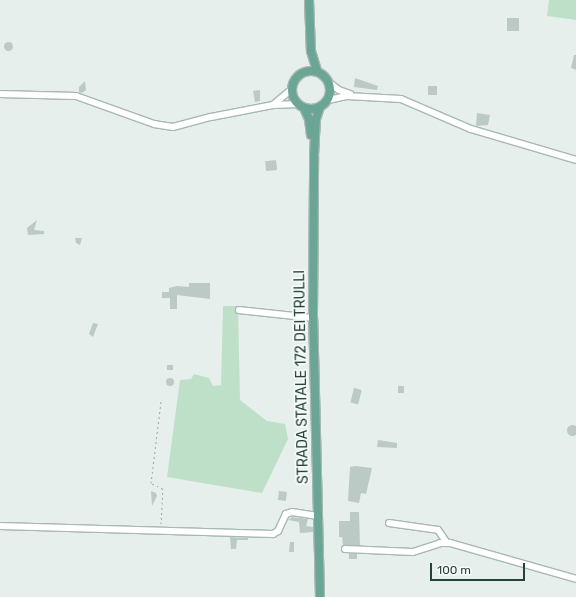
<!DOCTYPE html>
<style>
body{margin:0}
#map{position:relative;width:576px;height:597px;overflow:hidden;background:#e6efeb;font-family:Rubik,sans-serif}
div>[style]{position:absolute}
.green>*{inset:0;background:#bfe0c8}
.building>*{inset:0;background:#bbcac4;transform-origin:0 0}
.round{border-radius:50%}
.path>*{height:1px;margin-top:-0.5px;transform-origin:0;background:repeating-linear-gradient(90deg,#86b3a5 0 2px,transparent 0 5px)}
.roads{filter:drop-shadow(1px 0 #a8b8b2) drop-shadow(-1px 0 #a8b8b2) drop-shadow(0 1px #a8b8b2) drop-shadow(0 -1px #a8b8b2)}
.minor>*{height:6px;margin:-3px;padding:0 3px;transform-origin:3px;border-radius:3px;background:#fff}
.major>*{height:8px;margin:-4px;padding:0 4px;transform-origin:4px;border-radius:4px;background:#6aa596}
.major>.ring{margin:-4px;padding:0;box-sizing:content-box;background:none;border:8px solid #6aa596;border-radius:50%}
span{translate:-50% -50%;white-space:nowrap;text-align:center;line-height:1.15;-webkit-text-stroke:3.5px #f7fbf9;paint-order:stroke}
.street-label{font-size:14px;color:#24423a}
.scale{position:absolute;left:430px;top:563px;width:95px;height:18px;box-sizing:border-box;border:2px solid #24423a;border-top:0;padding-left:5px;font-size:12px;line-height:14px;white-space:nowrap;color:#24423a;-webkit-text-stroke:3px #f7fbf9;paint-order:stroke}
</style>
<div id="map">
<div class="green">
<div style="clip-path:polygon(549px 0,576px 0,576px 20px,547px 16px)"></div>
<div style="clip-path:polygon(223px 306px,238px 306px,240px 400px,267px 421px,285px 424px,288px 439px,262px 493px,167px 477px,180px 380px,191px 379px,194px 374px,209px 378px,213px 386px,221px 385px)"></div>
</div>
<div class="building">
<div style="left:507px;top:18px;width:12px;height:13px"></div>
<div class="round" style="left:3.5px;top:41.5px;width:9px;height:9px"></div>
<div style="clip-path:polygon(574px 55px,576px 55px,576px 70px,571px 68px)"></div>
<div style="clip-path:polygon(355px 78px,378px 86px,377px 90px,354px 87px)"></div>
<div style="clip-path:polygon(85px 81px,86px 90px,82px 93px,79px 92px,79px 87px)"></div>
<div style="left:428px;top:86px;width:9px;height:9px"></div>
<div style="clip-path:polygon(260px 90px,260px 101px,255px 102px,253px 91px)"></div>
<div style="clip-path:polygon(477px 113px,490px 115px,488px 125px,476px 126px)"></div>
<div style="left:276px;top:160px;width:10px;height:11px;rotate:84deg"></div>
<div style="clip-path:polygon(37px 220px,34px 230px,44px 231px,44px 234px,28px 235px,27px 228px)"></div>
<div style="clip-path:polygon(75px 238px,82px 238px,80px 245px,76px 243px)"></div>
<div style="clip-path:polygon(189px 283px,210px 283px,210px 299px,177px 295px,177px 309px,170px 309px,170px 298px,162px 298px,162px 292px,169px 292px,169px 288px,177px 286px,189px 287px)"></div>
<div style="clip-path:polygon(93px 323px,98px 324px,93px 337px,89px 334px)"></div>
<div style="left:167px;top:365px;width:6px;height:5px"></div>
<div class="round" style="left:166px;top:378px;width:8px;height:8px"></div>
<div style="left:398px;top:386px;width:6px;height:7px"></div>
<div style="left:354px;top:388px;width:8px;height:15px;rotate:14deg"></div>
<div class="round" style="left:566.5px;top:424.5px;width:11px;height:11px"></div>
<div style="clip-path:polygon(378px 440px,397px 443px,397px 448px,377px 447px)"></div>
<div style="clip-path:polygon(356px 466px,372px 468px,366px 494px,361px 493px,359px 503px,348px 501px,350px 467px)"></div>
<div style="clip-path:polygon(151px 491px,156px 493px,157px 496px,152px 506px)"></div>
<div style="left:279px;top:491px;width:8px;height:9px;rotate:7deg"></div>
<div style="clip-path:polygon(350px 512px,359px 512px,360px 545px,343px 545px,342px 537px,339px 537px,339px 521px,350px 521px)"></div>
<div style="clip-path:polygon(292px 517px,308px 519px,306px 526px,313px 527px,313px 532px,300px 533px,299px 522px,288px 520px)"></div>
<div style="clip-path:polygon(230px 537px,248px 538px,248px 540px,237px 540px,236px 549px,231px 549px)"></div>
<div style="clip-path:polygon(290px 542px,294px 542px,294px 552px,289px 552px)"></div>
<div style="left:349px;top:554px;width:8px;height:5px"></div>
</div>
<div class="path">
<div style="left:161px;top:524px;width:35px;rotate:-87deg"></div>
<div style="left:163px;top:489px;width:13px;rotate:-153deg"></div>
<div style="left:151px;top:483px;width:83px;rotate:-83deg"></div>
</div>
<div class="roads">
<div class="minor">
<div style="left:330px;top:83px;width:11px;rotate:38deg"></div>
<div style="left:339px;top:90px;width:12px;rotate:20deg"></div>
<div style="left:0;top:94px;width:76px;rotate:1.5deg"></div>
<div style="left:76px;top:96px;width:83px;rotate:19.7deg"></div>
<div style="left:154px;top:124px;width:19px;rotate:9deg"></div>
<div style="left:173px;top:127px;width:39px;rotate:-15deg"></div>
<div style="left:211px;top:117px;width:63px;rotate:-11deg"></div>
<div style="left:273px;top:105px;width:26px;rotate:-2deg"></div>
<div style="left:328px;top:100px;width:19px;rotate:-12deg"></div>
<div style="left:347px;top:96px;width:54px;rotate:3.2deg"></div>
<div style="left:401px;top:99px;width:76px;rotate:23.2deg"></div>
<div style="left:471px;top:129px;width:109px;rotate:16.4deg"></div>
<div style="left:274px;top:104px;width:23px;rotate:-40deg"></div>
<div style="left:239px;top:310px;width:74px;rotate:6.2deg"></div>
<div style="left:389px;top:523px;width:49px;rotate:8.1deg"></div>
<div style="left:438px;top:530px;width:16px;rotate:55deg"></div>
<div style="left:0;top:526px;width:273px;rotate:1.7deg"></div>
<div style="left:273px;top:534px;width:6px;rotate:-31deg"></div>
<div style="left:278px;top:531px;width:19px;rotate:-65deg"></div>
<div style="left:286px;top:514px;width:6px;rotate:-18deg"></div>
<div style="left:292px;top:512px;width:26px;rotate:9deg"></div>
<div style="left:345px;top:549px;width:68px;rotate:2.5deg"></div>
<div style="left:413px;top:552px;width:28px;rotate:-18deg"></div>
<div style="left:440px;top:543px;width:10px"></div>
<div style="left:450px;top:543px;width:131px;rotate:15.9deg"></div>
</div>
<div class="major">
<div style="left:309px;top:0;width:51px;rotate:87.8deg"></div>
<div style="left:311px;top:51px;width:21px;rotate:73deg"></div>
<div class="ring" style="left:292px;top:71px;width:30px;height:30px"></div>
<div style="left:304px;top:108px;width:12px;rotate:66deg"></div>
<div style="left:309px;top:119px;width:16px;rotate:83deg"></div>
<div style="left:320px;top:597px;width:279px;rotate:-91.4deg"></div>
<div style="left:313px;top:318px;width:162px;rotate:-89.6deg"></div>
<div style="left:314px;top:156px;width:37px;rotate:-87deg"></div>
<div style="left:316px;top:119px;width:13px;rotate:-72deg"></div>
</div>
</div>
<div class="street-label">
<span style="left:302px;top:377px;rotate:-91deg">STRADA STATALE 172 DEI TRULLI</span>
</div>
<div class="scale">100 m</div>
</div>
